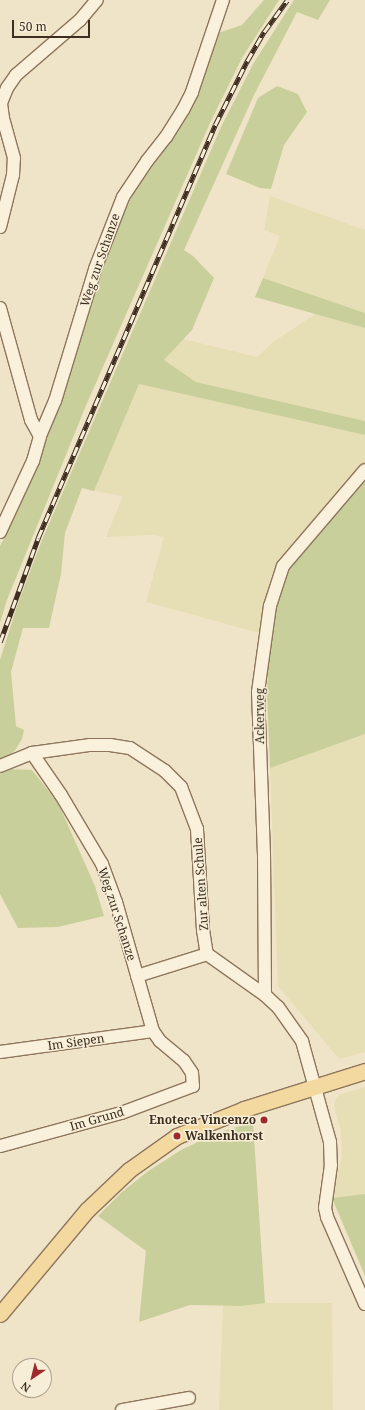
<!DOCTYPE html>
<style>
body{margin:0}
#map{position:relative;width:365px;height:1410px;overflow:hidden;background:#f0e4c8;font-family:"Noto Serif",serif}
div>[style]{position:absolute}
.farmland>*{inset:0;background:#e6deb5}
.green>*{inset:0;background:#c9cf9b}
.roads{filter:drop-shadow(1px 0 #8d765c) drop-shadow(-1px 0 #8d765c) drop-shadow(0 1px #8d765c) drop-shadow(0 -1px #8d765c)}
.minor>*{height:12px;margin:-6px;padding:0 6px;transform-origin:6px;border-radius:6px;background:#faf1dc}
.major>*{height:15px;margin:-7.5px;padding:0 7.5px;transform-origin:7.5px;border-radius:7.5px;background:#f3d9a0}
.rail>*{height:4.5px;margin-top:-2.25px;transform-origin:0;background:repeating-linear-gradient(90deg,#f7eed8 0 9px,#3d2e20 0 18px);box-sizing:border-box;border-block:1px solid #3d2e20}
.dots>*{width:11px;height:11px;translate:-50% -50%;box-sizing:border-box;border:2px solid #f7eed8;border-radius:50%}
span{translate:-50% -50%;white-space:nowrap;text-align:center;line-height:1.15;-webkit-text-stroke:3px #f7eed8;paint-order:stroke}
.street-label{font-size:12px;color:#3d2e20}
.poi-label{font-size:12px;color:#3d2e20;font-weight:700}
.right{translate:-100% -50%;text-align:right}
.left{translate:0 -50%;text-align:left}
.north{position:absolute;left:12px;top:1358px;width:40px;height:40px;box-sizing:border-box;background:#f7eed8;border:1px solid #ada18e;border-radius:50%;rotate:215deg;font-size:11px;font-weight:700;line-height:16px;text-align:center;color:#3d2e20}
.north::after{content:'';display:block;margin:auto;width:14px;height:18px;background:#9e2a2b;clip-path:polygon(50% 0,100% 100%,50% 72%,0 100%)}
.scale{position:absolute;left:12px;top:20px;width:78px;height:18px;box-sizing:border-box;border:2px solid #3d2e20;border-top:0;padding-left:5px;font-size:12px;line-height:14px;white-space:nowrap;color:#3d2e20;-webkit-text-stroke:3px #f7eed8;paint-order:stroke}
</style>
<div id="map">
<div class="farmland">
<div style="clip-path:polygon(270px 196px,365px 230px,365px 313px,263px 278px,280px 236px,264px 230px)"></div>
<div style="clip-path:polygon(317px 313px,365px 328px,365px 421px,196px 382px,164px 360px,183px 339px,257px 357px,273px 342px)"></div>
<div style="clip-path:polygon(139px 384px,365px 435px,365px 463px,284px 555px,277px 571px,260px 633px,146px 602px,164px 537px,153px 535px,106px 537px,123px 496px,94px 491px)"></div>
<div style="clip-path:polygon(365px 734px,365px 1052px,339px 1059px,278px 986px,270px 768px)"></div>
<div style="clip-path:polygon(365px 1087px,365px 1194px,332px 1198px,342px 1155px,341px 1131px,334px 1106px,335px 1100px,339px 1095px)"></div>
<div style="clip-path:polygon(265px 1303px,332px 1303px,333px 1410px,219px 1410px,223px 1306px)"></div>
</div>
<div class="green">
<div style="clip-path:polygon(264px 0,279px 0,242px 58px,210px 123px,85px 408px,7px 600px,0 623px,0 546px,37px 468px,42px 447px,72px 368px,97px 281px,120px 221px,135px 190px,179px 130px,199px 88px,218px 33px,242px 25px)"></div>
<div style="clip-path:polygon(294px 0,330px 0,318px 20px,297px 12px,254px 95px,184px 250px,193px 256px,214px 278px,192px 330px,164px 360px,196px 382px,365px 421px,365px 435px,139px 384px,94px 491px,82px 488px,65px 533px,61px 574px,49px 628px,23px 628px,11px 672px,16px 726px,24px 730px,22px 739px,16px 749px,8px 757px,0 761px,0 660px,18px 603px,42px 540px,221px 127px,253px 64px)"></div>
<div style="clip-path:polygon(277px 86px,298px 94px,307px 112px,284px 145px,271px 189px,260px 188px,226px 174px,258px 98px)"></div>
<div style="clip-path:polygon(263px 278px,365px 313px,365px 328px,255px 297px)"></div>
<div style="clip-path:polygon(365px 475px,365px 734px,270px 768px,267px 695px,269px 642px,271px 616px,284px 575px,293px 561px)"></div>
<div style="clip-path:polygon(8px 769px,32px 770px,58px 803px,95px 886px,104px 916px,58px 927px,18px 928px,0 894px,0 771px)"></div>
<div style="clip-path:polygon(253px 1122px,265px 1303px,241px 1306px,190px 1305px,139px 1322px,146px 1251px,98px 1216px,122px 1192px,147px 1172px,181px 1150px,217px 1133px)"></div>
<div style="clip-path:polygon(365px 1194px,365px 1276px,332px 1198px)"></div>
</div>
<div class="roads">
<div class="minor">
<div style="left:0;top:227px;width:54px;rotate:-76deg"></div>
<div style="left:13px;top:175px;width:17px;rotate:-87deg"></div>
<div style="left:14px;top:158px;width:41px;rotate:-105.4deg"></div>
<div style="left:3px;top:118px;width:15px;rotate:-98deg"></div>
<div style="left:1px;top:103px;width:16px;rotate:-68deg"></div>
<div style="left:7px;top:88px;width:16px;rotate:-55deg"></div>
<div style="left:16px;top:75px;width:84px;rotate:-40.7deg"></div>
<div style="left:80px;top:20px;width:26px;rotate:-50deg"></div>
<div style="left:0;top:308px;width:116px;rotate:74.5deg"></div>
<div style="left:31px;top:420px;width:18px;rotate:61deg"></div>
<div style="left:0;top:532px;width:78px;rotate:-65.1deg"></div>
<div style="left:33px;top:461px;width:26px;rotate:-74deg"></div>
<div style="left:40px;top:436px;width:38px;rotate:-67deg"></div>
<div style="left:55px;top:401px;width:138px;rotate:-73.1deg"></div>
<div style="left:95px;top:269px;width:77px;rotate:-68.7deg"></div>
<div style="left:123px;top:197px;width:43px;rotate:-56.3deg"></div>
<div style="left:147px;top:161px;width:31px;rotate:-52deg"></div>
<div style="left:166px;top:137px;width:32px;rotate:-58deg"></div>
<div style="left:183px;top:110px;width:20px;rotate:-63deg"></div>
<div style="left:192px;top:92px;width:97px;rotate:-71.4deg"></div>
<div style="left:32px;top:753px;width:59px;rotate:-7.9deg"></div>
<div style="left:90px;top:745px;width:20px"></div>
<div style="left:110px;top:745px;width:20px;rotate:9deg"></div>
<div style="left:130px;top:748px;width:42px;rotate:33.3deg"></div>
<div style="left:165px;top:771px;width:23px;rotate:45deg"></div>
<div style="left:181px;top:787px;width:45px;rotate:69.1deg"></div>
<div style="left:197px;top:829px;width:101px;rotate:86.6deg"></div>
<div style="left:203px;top:930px;width:24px;rotate:81deg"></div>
<div style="left:207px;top:954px;width:71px;rotate:35.3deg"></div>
<div style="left:265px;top:995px;width:18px;rotate:43deg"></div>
<div style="left:278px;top:1007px;width:42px;rotate:54.8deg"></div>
<div style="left:302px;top:1041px;width:105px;rotate:74.5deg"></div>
<div style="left:330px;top:1142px;width:23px;rotate:88deg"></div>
<div style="left:331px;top:1165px;width:43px;rotate:97.9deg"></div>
<div style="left:325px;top:1208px;width:9px;rotate:77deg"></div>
<div style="left:327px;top:1217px;width:95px;rotate:66.4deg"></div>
<div style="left:0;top:766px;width:35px;rotate:-22deg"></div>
<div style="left:32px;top:753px;width:51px;rotate:55.4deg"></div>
<div style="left:61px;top:795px;width:80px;rotate:59.3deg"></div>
<div style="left:102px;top:864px;width:40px;rotate:69.8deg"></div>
<div style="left:116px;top:902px;width:134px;rotate:74deg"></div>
<div style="left:153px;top:1031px;width:12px;rotate:55deg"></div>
<div style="left:160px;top:1041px;width:31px;rotate:40deg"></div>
<div style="left:184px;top:1061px;width:14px;rotate:56deg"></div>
<div style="left:192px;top:1073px;width:13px;rotate:86deg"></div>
<div style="left:193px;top:1086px;width:77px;rotate:159.4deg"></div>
<div style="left:121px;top:1113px;width:125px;rotate:164.7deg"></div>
<div style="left:137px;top:976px;width:73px;rotate:-17.4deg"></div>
<div style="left:265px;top:995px;width:140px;rotate:-90.4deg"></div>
<div style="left:264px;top:855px;width:163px;rotate:-92.1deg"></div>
<div style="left:258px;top:692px;width:87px;rotate:-82.1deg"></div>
<div style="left:270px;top:606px;width:42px;rotate:-72deg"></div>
<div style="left:283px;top:566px;width:126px;rotate:-49.5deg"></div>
<div style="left:0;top:1052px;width:154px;rotate:-7.8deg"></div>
<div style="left:122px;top:1410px;width:68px;rotate:-10.2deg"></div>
</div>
<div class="major">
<div style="left:0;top:1314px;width:136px;rotate:-50.1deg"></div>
<div style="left:87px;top:1210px;width:58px;rotate:-43.6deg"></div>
<div style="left:129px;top:1170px;width:59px;rotate:-35.3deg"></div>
<div style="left:177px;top:1136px;width:72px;rotate:-21.9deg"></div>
<div style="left:244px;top:1109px;width:127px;rotate:-17.4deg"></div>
</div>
</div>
<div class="rail">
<div style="left:0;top:642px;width:111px;rotate:-69.9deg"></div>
<div style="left:38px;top:538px;width:449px;rotate:-66.8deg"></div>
<div style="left:215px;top:125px;width:72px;rotate:-63.4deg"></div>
<div style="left:247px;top:61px;width:34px;rotate:-60deg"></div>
<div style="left:264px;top:32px;width:39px;rotate:-54deg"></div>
</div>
<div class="dots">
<div style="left:264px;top:1120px;background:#9e2a2b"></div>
<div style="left:177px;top:1136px;background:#9e2a2b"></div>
</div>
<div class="street-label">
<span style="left:100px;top:260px;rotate:-71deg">Weg zur Schanze</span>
<span style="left:260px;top:716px;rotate:-90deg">Ackerweg</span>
<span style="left:201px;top:884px;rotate:-94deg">Zur alten Schule</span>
<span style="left:117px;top:914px;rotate:72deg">Weg zur Schanze</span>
<span style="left:76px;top:1042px;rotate:-8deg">Im Siepen</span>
<span style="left:97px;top:1119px;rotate:-16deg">Im Grund</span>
</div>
<div class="poi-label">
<span class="right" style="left:256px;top:1120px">Enoteca Vincenzo</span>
<span class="left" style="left:185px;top:1136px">Walkenhorst</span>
</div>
<div class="north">N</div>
<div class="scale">50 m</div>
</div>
